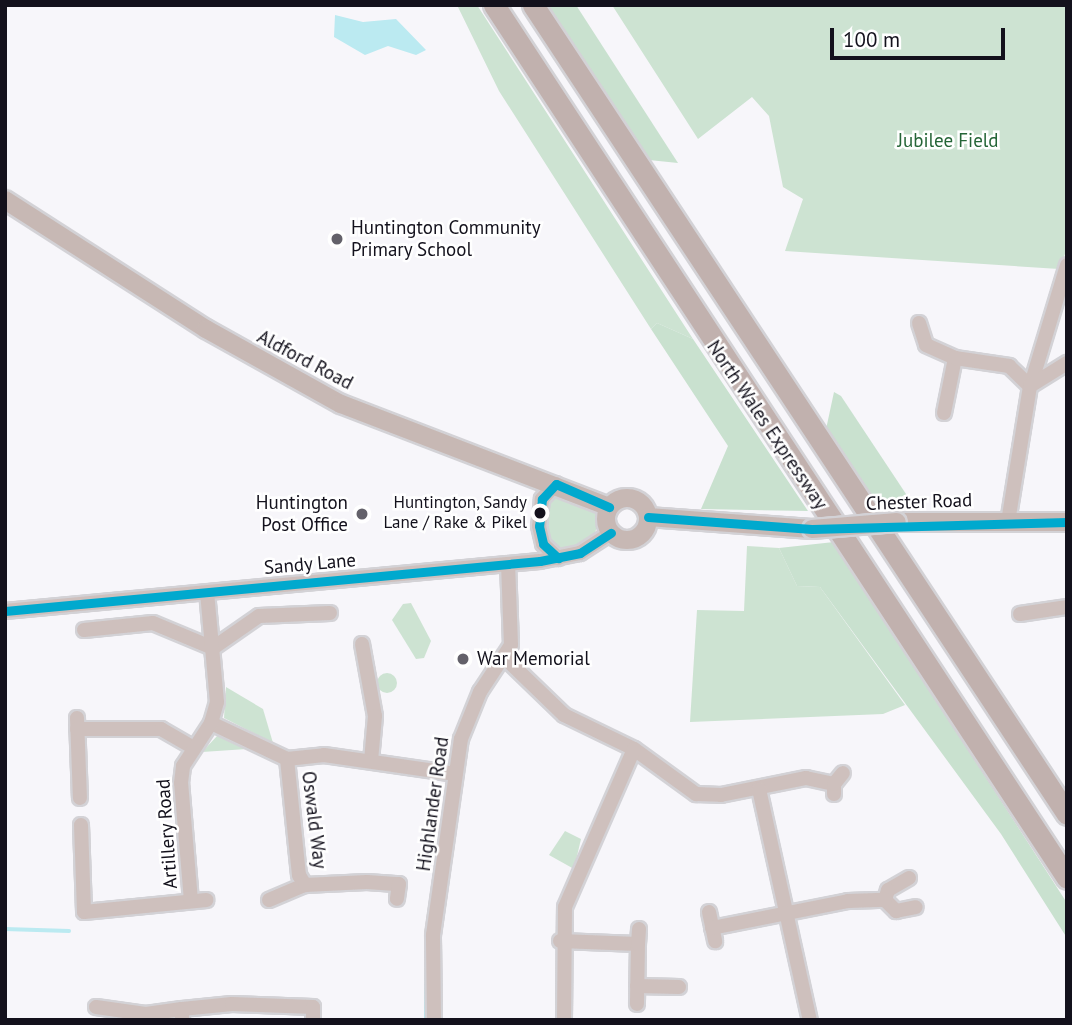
<!DOCTYPE html>
<style>
body{margin:0}
#map{position:relative;width:1072px;height:1025px;overflow:hidden;background:#f7f6fa;font-family:"PT Sans",sans-serif}
div>[style]{position:absolute}
.green>*{inset:0;background:#cde3d2}
.round{border-radius:50%}
.forest>*{inset:0;background:#c9e1cf}
.water>*{inset:0;background:#bbeaf1}
.stream>*{height:3.5px;margin:-1.75px;padding:0 1.75px;transform-origin:1.75px;border-radius:1.75px;background:#bbeaf1}
.roads{filter:drop-shadow(2px 0 #d3d2d6) drop-shadow(-2px 0 #d3d2d6) drop-shadow(0 2px #d3d2d6) drop-shadow(0 -2px #d3d2d6)}
.minor>*{height:14px;margin:-7px;padding:0 7px;transform-origin:7px;border-radius:7px;background:#cec0bd}
.major>*{height:18px;margin:-9px;padding:0 9px;transform-origin:9px;border-radius:9px;background:#c7b8b4}
.major>.ring{margin:-9px;padding:0;box-sizing:content-box;background:none;border:18px solid #c7b8b4;border-radius:50%}
.highway>*{height:21px;margin:-10.5px;padding:0 10.5px;transform-origin:10.5px;border-radius:10.5px;background:#c1b1ae}
.bridges{filter:drop-shadow(2px 0 #d3d2d6) drop-shadow(-2px 0 #d3d2d6) drop-shadow(0 2px #d3d2d6) drop-shadow(0 -2px #d3d2d6)}
.major-bridge>*{height:18px;margin:-9px;padding:0 9px;transform-origin:9px;border-radius:9px;background:#c7b8b4}
.bus-1>*{height:9px;margin:-4.5px;padding:0 4.5px;transform-origin:4.5px;border-radius:4.5px;background:#00a9ce}
.dots>*{width:19px;height:19px;translate:-50% -50%;box-sizing:border-box;border:4px solid #fff;border-radius:50%}
span{translate:-50% -50%;white-space:nowrap;text-align:center;line-height:1.15;-webkit-text-stroke:5px #fff;paint-order:stroke}
.bus-label{font-size:17px;color:#13111c}
.right{translate:-100% -50%;text-align:right}
.park-label{font-size:19px;color:#256537}
.poi-label{font-size:19px;color:#13111c}
.left{translate:0 -50%;text-align:left}
.street-label{font-size:19px;color:#13111c}
.frame{position:absolute;inset:0;border:7px solid #13111c;pointer-events:none}
.scale{position:absolute;left:830px;top:28px;width:175px;height:32px;box-sizing:border-box;border:4px solid #13111c;border-top:0;padding-left:9px;font-size:21px;line-height:24px;white-space:nowrap;color:#13111c;-webkit-text-stroke:5px #fff;paint-order:stroke}
</style>
<div id="map">
<div class="green">
<div style="clip-path:polygon(457px 5px,477px 5px,693px 339px,657px 323px,651px 329px,499px 91px)"></div>
<div style="clip-path:polygon(612px 5px,1067px 7px,1067px 249px,1059px 269px,785px 251px,803px 199px,783px 187px,769px 116px,752px 97px,698px 139px)"></div>
<div class="round" style="left:541px;top:495px;width:56px;height:56px"></div>
<div style="clip-path:polygon(747px 546px,779px 548px,797px 586px,820px 587px,905px 705px,883px 714px,690px 722px,697px 610px,744px 611px)"></div>
<div style="clip-path:polygon(411px 603px,431px 641px,424px 658px,416px 659px,392px 620px,403px 604px)"></div>
<div class="round" style="left:377px;top:673px;width:20px;height:20px"></div>
<div style="clip-path:polygon(226px 687px,263px 709px,273px 743px,224px 718px)"></div>
<div style="clip-path:polygon(218px 735px,223px 738px,247px 749px,202px 752px)"></div>
<div style="clip-path:polygon(565px 831px,581px 839px,574px 869px,549px 855px)"></div>
</div>
<div class="forest">
<div style="clip-path:polygon(546px 5px,576px 5px,678px 163px,649px 160px)"></div>
<div style="clip-path:polygon(657px 323px,693px 339px,808px 511px,701px 509px,728px 446px,651px 329px)"></div>
<div style="clip-path:polygon(834px 392px,841px 396px,914px 506px,877px 510px,825px 434px)"></div>
<div style="clip-path:polygon(834px 542px,1067px 903px,1067px 938px,1001px 834px,820px 587px,797px 586px,779px 548px)"></div>
</div>
<div class="water">
<div style="clip-path:polygon(335px 15px,363px 22px,396px 19px,426px 50px,416px 55px,388px 46px,365px 55px,334px 37px)"></div>
</div>
<div class="stream">
<div style="left:5px;top:929px;width:64px;rotate:1.8deg"></div>
<div style="left:426px;top:1020px;width:75px;rotate:-90deg"></div>
</div>
<div class="roads">
<div class="minor">
<div style="left:919px;top:323px;width:23px;rotate:72deg"></div>
<div style="left:926px;top:345px;width:32px;rotate:24deg"></div>
<div style="left:1032px;top:381px;width:121px;rotate:-73.2deg"></div>
<div style="left:944px;top:413px;width:56px;rotate:-78.7deg"></div>
<div style="left:955px;top:358px;width:55px;rotate:8.4deg"></div>
<div style="left:1009px;top:366px;width:29px;rotate:44deg"></div>
<div style="left:556px;top:484px;width:21px;rotate:133deg"></div>
<div style="left:542px;top:499px;width:27px;rotate:96deg"></div>
<div style="left:539px;top:526px;width:18px;rotate:77deg"></div>
<div style="left:543px;top:544px;width:21px;rotate:43deg"></div>
<div style="left:1008px;top:522px;width:138px;rotate:-80.8deg"></div>
<div style="left:1030px;top:386px;width:44px;rotate:-31.9deg"></div>
<div style="left:5px;top:611px;width:537px;rotate:-5.34deg"></div>
<div style="left:540px;top:561px;width:41px;rotate:-11.3deg"></div>
<div style="left:580px;top:553px;width:37px;rotate:-33deg"></div>
<div style="left:1020px;top:614px;width:48px;rotate:-8.5deg"></div>
<div style="left:84px;top:630px;width:69px;rotate:-5.8deg"></div>
<div style="left:153px;top:623px;width:65px;rotate:22.6deg"></div>
<div style="left:213px;top:648px;width:56px;rotate:-34.8deg"></div>
<div style="left:259px;top:616px;width:71px;rotate:-2.4deg"></div>
<div style="left:362px;top:644px;width:73px;rotate:79.8deg"></div>
<div style="left:375px;top:716px;width:45px;rotate:95.1deg"></div>
<div style="left:504px;top:657px;width:83px;rotate:44deg"></div>
<div style="left:564px;top:715px;width:78px;rotate:25.9deg"></div>
<div style="left:634px;top:749px;width:77px;rotate:36deg"></div>
<div style="left:696px;top:794px;width:25px;rotate:2deg"></div>
<div style="left:721px;top:795px;width:87px;rotate:-11.3deg"></div>
<div style="left:806px;top:778px;width:29px;rotate:12deg"></div>
<div style="left:834px;top:784px;width:10px;rotate:90deg"></div>
<div style="left:77px;top:718px;width:80px;rotate:87.9deg"></div>
<div style="left:211px;top:723px;width:84px;rotate:25.3deg"></div>
<div style="left:287px;top:759px;width:37px;rotate:-6deg"></div>
<div style="left:324px;top:755px;width:133px;rotate:8.2deg"></div>
<div style="left:77px;top:729px;width:84px"></div>
<div style="left:161px;top:729px;width:38px;rotate:30deg"></div>
<div style="left:287px;top:759px;width:117px;rotate:84.1deg"></div>
<div style="left:299px;top:875px;width:12px;rotate:59deg"></div>
<div style="left:834px;top:784px;width:14px;rotate:-51deg"></div>
<div style="left:759px;top:789px;width:237px;rotate:77.6deg"></div>
<div style="left:81px;top:825px;width:87px;rotate:88deg"></div>
<div style="left:84px;top:912px;width:123px;rotate:-5.6deg"></div>
<div style="left:909px;top:878px;width:24px;rotate:150deg"></div>
<div style="left:888px;top:890px;width:10px;rotate:107deg"></div>
<div style="left:885px;top:900px;width:16px;rotate:45deg"></div>
<div style="left:896px;top:911px;width:20px;rotate:-11deg"></div>
<div style="left:269px;top:900px;width:39px;rotate:-23deg"></div>
<div style="left:305px;top:885px;width:62px;rotate:-2.8deg"></div>
<div style="left:367px;top:882px;width:32px;rotate:4deg"></div>
<div style="left:399px;top:884px;width:15px;rotate:98deg"></div>
<div style="left:191px;top:901px;width:118px;rotate:-94.8deg"></div>
<div style="left:181px;top:783px;width:17px;rotate:-83deg"></div>
<div style="left:183px;top:766px;width:51px;rotate:-56.9deg"></div>
<div style="left:211px;top:723px;width:22px;rotate:-74deg"></div>
<div style="left:217px;top:702px;width:109px;rotate:-95.2deg"></div>
<div style="left:709px;top:912px;width:30px;rotate:78deg"></div>
<div style="left:712px;top:928px;width:139px;rotate:-11.2deg"></div>
<div style="left:848px;top:901px;width:37px;rotate:-2deg"></div>
<div style="left:560px;top:941px;width:78px;rotate:2.2deg"></div>
<div style="left:638px;top:944px;width:60px;rotate:91deg"></div>
<div style="left:638px;top:944px;width:15px;rotate:-86deg"></div>
<div style="left:637px;top:986px;width:42px;rotate:1.4deg"></div>
<div style="left:96px;top:1007px;width:50px;rotate:8deg"></div>
<div style="left:146px;top:1014px;width:36px;rotate:-8deg"></div>
<div style="left:182px;top:1020px;width:11px;rotate:-90deg"></div>
<div style="left:182px;top:1009px;width:50px;rotate:-5.7deg"></div>
<div style="left:232px;top:1004px;width:81px;rotate:2.1deg"></div>
<div style="left:313px;top:1007px;width:13px;rotate:90deg"></div>
<div style="left:434px;top:1020px;width:85px;rotate:-90.7deg"></div>
<div style="left:433px;top:935px;width:198px;rotate:-81.9deg"></div>
<div style="left:461px;top:739px;width:51px;rotate:-68deg"></div>
<div style="left:480px;top:692px;width:56px;rotate:-56.6deg"></div>
<div style="left:511px;top:645px;width:81px;rotate:-92.1deg"></div>
<div style="left:564px;top:1020px;width:113px;rotate:-89.5deg"></div>
<div style="left:565px;top:907px;width:172px;rotate:-66.4deg"></div>
</div>
<div class="major">
<div style="left:5px;top:200px;width:239px;rotate:32.7deg"></div>
<div style="left:206px;top:329px;width:154px;rotate:29.1deg"></div>
<div style="left:341px;top:404px;width:287px;rotate:21deg"></div>
<div class="ring" style="left:606px;top:498px;width:24px;height:24px"></div>
<div style="left:648px;top:517px;width:164px;rotate:4.2deg"></div>
<div style="left:897px;top:522px;width:170px"></div>
</div>
<div class="highway">
<div style="left:494px;top:5px;width:1044px;rotate:56.72deg"></div>
<div style="left:533px;top:5px;width:969px;rotate:56.57deg"></div>
</div>
</div>
<div class="bridges">
<div class="major-bridge">
<div style="left:812px;top:529px;width:85px;rotate:-4.7deg"></div>
</div>
</div>
<div class="bus-1">
<div style="left:556px;top:484px;width:21px;rotate:133deg"></div>
<div style="left:542px;top:499px;width:27px;rotate:96deg"></div>
<div style="left:539px;top:526px;width:18px;rotate:77deg"></div>
<div style="left:543px;top:544px;width:21px;rotate:43deg"></div>
<div style="left:556px;top:484px;width:58px;rotate:23.5deg"></div>
<div style="left:648px;top:517px;width:164px;rotate:4.2deg"></div>
<div style="left:812px;top:529px;width:255px;rotate:-1.6deg"></div>
<div style="left:5px;top:611px;width:537px;rotate:-5.34deg"></div>
<div style="left:540px;top:561px;width:41px;rotate:-11.3deg"></div>
<div style="left:580px;top:553px;width:37px;rotate:-33deg"></div>
</div>
<div class="dots">
<div style="left:337px;top:239px;background:#63616a"></div>
<div style="left:540px;top:513px;background:#13111c"></div>
<div style="left:362px;top:514px;background:#63616a"></div>
<div style="left:463px;top:659px;background:#63616a"></div>
</div>
<div class="bus-label">
<span class="right" style="left:527px;top:513px">Huntington, Sandy<br>Lane / Rake &amp; Pikel</span>
</div>
<div class="park-label">
<span style="left:948px;top:141px">Jubilee Field</span>
</div>
<div class="poi-label">
<span class="left" style="left:351px;top:239px">Huntington Community<br>Primary School</span>
<span class="right" style="left:348px;top:514px">Huntington<br>Post Office</span>
<span class="left" style="left:477px;top:659px">War Memorial</span>
</div>
<div class="street-label">
<span style="left:305px;top:360px;rotate:28deg">Aldford Road</span>
<span style="left:767px;top:425px;rotate:56deg">North Wales Expressway</span>
<span style="left:919px;top:502px;rotate:-2deg">Chester Road</span>
<span style="left:310px;top:564px;rotate:-5deg">Sandy Lane</span>
<span style="left:433px;top:804px;rotate:-82deg">Highlander Road</span>
<span style="left:314px;top:820px;rotate:83deg">Oswald Way</span>
<span style="left:167px;top:834px;rotate:-94deg">Artillery Road</span>
</div>
<div class="frame"></div>
<div class="scale">100 m</div>
</div>
